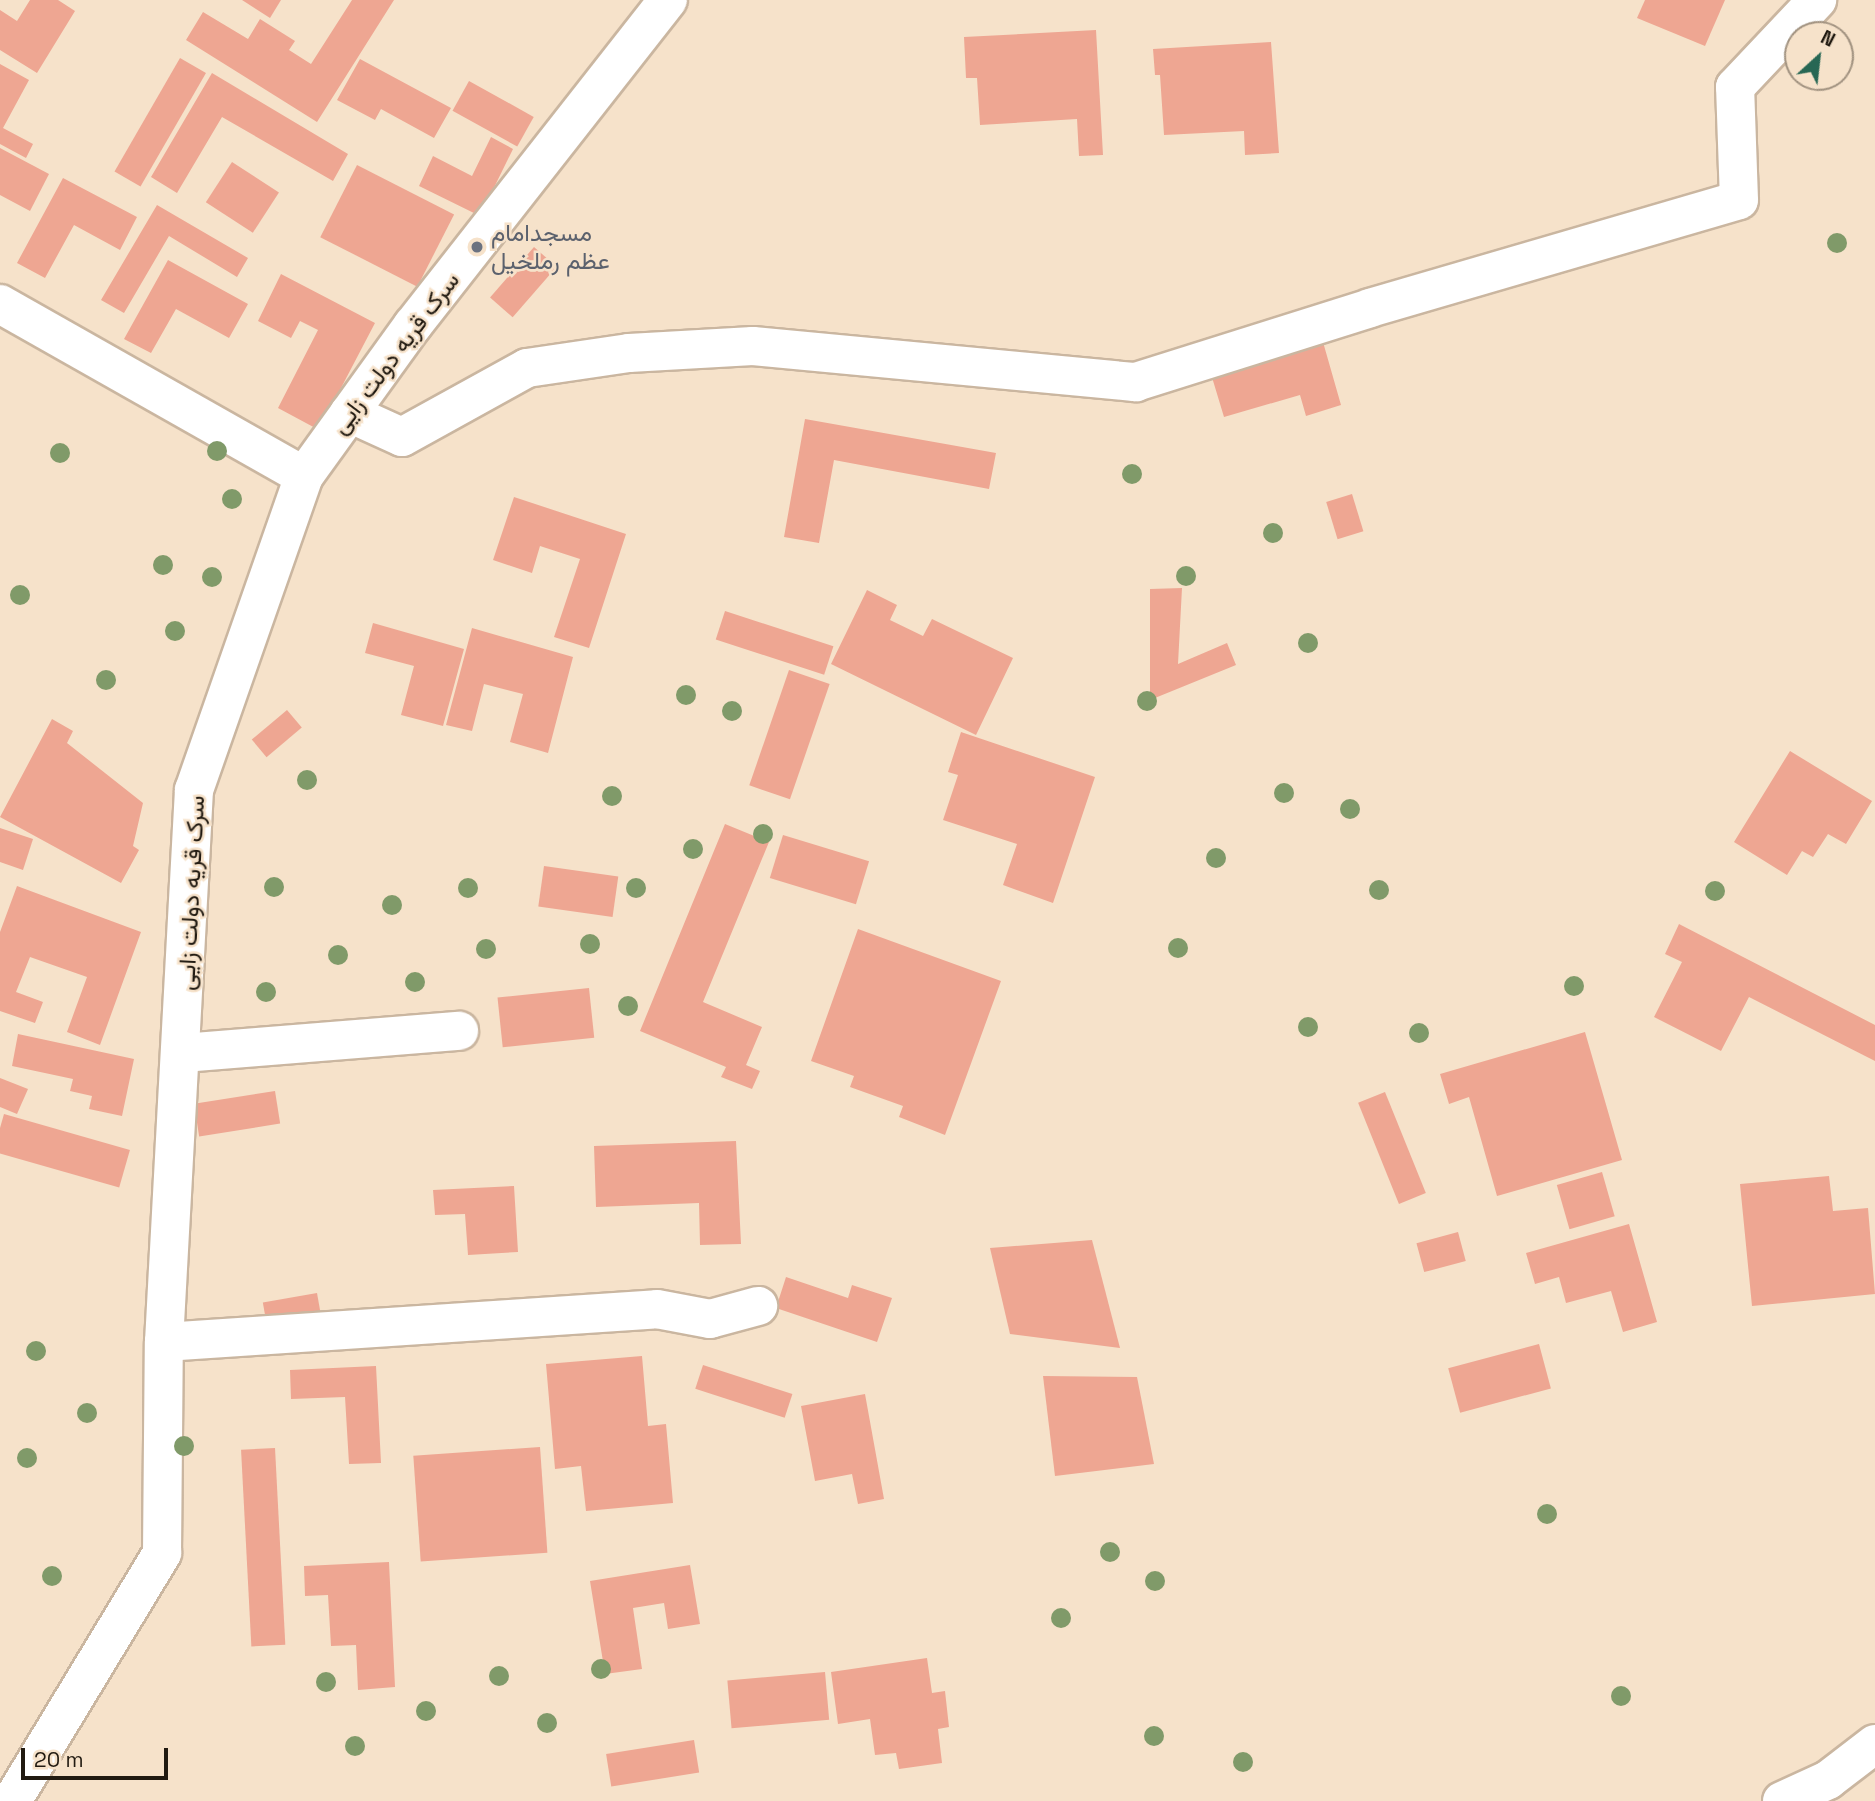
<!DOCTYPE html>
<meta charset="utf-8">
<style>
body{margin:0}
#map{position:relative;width:1875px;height:1801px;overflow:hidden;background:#f6e2ca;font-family:"Space Grotesk",Vazirmatn,sans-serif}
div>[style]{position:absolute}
.building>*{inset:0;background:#eea692;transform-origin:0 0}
.roads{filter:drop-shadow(2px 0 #cab6a0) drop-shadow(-2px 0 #cab6a0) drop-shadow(0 2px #cab6a0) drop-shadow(0 -2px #cab6a0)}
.minor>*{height:38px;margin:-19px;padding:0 19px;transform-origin:19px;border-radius:19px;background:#fff}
.trees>*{width:20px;height:20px;margin:-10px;border-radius:50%;background:#809a69}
.dots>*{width:19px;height:19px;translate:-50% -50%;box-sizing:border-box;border:4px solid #f6e2ca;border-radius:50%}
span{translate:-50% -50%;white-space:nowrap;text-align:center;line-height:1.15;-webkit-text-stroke:5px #f6e2ca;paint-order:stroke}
.worship-label{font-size:24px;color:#5b616d}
.left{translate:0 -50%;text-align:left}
.street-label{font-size:24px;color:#211a11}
.north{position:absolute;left:1784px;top:21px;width:70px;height:70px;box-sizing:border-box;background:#f6e2ca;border:2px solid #a19280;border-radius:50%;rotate:27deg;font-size:19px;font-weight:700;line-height:28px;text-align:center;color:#211a11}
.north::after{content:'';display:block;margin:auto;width:24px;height:32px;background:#276754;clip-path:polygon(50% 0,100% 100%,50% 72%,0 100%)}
.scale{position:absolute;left:21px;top:1748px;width:147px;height:32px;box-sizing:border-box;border:4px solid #211a11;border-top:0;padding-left:9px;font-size:21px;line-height:24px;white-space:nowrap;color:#211a11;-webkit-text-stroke:5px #f6e2ca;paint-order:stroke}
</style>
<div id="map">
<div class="building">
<div style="clip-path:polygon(30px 0,58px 0,75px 11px,37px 73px,0 50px,0 10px,17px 21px)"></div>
<div style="clip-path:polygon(242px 0,281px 0,270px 18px)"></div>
<div style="clip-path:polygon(352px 0,394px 0,317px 122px,186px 40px,203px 12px,248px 39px,260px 19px,295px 41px,289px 50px,311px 64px)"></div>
<div style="clip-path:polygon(1645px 0,1725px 0,1705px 46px,1637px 18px)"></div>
<div style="clip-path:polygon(1096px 30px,1103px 155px,1079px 156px,1077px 119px,980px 125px,977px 78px,966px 78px,964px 37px)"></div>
<div style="clip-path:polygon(1271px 42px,1279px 153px,1245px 155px,1244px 131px,1164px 135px,1160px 75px,1155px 75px,1153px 49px)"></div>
<div style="left:180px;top:58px;width:30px;height:131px;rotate:30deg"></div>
<div style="clip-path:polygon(360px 59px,451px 108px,434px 138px,381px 109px,375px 120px,337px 100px)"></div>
<div style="clip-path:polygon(0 64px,29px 80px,3px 128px,33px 144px,26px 158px,0 144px)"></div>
<div style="clip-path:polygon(212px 73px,348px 154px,333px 181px,222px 117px,177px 193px,151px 177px)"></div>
<div style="left:469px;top:81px;width:74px;height:34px;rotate:29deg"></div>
<div style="clip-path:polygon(491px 137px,513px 149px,480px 216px,419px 186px,433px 156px,472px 176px)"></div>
<div style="clip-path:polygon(0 148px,49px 174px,30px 211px,0 195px)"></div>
<div style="left:232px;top:162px;width:56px;height:48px;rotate:33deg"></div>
<div style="left:357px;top:165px;width:109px;height:81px;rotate:27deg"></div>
<div style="clip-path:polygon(63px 178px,137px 217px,120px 250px,74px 225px,45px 278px,17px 263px)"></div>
<div style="clip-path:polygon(157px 205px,248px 258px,237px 277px,169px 236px,124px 313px,101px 300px)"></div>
<div style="left:534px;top:247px;width:30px;height:67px;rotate:41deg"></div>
<div style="clip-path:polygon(168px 260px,248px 304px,229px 338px,176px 309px,151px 353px,124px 339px)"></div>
<div style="clip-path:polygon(281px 274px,375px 323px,319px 430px,278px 408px,318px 330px,300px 321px,291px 338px,258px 321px)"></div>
<div style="clip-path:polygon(1323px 342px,1341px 405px,1306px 416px,1300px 395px,1224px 417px,1211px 374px)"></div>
<div style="clip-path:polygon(805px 419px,996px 453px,989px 489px,834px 460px,819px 543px,784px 537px)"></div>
<div style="left:1352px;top:494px;width:39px;height:27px;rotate:73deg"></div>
<div style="clip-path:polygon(514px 497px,626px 534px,589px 648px,554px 637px,580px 559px,540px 546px,532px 573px,493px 560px)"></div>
<div style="clip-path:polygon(1182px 588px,1178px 664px,1227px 643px,1236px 665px,1150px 700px,1150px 589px)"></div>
<div style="clip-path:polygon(867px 590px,897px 605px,890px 620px,923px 636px,932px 619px,1013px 658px,976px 735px,831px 664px)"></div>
<div style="left:725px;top:611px;width:114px;height:30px;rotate:18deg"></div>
<div style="clip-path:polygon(373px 623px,464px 649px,443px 726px,401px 715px,414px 666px,365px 653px)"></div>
<div style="clip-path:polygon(472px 628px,573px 657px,548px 753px,510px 742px,523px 694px,484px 684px,472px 731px,446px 725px)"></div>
<div style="left:789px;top:670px;width:43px;height:122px;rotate:19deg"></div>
<div style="left:287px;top:710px;width:23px;height:46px;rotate:50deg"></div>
<div style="clip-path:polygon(52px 719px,73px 731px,67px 743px,143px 803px,133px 846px,139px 850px,121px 883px,0 817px)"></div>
<div style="clip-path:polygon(961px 732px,1095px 777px,1053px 903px,1003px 885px,1017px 844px,943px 820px,958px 775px,948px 772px)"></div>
<div style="clip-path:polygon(1790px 751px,1872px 801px,1846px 844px,1828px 834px,1813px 857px,1802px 851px,1787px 875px,1734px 842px)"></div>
<div style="clip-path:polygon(725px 824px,769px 842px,703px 1002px,762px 1027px,746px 1065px,760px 1071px,752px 1089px,721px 1077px,726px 1067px,640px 1031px)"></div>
<div style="clip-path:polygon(0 828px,33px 839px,23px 870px,0 862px)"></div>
<div style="left:783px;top:835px;width:90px;height:45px;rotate:17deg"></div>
<div style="left:544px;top:866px;width:75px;height:41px;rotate:8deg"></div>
<div style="clip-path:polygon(17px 886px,141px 932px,100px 1045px,67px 1032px,87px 977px,30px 957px,16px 992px,43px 1002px,35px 1023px,0 1011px,0 932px)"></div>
<div style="clip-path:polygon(1679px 924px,1875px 1025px,1875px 1061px,1749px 997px,1721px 1051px,1654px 1017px,1682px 962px,1665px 954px)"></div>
<div style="clip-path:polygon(858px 929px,1001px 981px,945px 1135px,899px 1117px,903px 1106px,850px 1087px,854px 1076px,811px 1061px)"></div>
<div style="left:589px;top:988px;width:50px;height:92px;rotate:84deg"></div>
<div style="clip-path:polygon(1585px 1032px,1622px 1160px,1497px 1196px,1469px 1097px,1449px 1104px,1440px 1074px)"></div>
<div style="clip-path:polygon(18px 1034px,134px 1059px,122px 1116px,89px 1109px,92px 1096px,70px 1091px,73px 1079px,12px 1066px)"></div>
<div style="clip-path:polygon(0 1078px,28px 1089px,17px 1114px,0 1107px)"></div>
<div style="left:275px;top:1091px;width:33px;height:82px;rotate:81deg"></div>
<div style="left:1385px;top:1092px;width:109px;height:29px;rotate:68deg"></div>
<div style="left:4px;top:1114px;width:131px;height:39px;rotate:16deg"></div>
<div style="clip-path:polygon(736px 1141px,741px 1244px,700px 1245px,699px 1203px,596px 1207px,594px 1146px)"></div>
<div style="left:1602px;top:1172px;width:46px;height:47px;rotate:74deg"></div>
<div style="clip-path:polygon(1829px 1176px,1833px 1211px,1868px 1208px,1875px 1294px,1752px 1306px,1740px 1184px)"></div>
<div style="clip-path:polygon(514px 1186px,518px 1252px,468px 1255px,465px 1214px,435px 1215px,433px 1190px)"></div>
<div style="clip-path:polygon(1629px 1224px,1657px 1322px,1623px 1332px,1611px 1291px,1566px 1303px,1559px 1277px,1535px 1284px,1526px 1253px)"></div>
<div style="left:1458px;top:1232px;width:30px;height:43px;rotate:75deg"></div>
<div style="clip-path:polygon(1092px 1240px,1120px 1348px,1010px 1334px,990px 1248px)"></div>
<div style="clip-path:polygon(786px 1277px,848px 1298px,852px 1285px,892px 1298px,877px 1342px,776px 1308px)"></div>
<div style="left:317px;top:1293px;width:29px;height:55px;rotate:80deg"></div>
<div style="left:1539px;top:1344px;width:46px;height:94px;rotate:75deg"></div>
<div style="clip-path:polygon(642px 1356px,648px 1426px,666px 1424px,673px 1503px,586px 1511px,581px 1466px,555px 1469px,546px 1364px)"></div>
<div style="left:703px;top:1365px;width:94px;height:25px;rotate:18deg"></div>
<div style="clip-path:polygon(376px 1366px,381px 1463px,349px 1464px,345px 1397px,291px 1399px,290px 1370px)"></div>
<div style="clip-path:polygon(1043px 1376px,1137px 1377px,1154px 1464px,1055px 1476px)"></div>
<div style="clip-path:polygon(865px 1394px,884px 1499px,858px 1504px,852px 1474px,815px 1481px,801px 1406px)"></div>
<div style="left:540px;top:1447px;width:106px;height:127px;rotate:86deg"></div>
<div style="left:275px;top:1448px;width:197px;height:34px;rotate:87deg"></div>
<div style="clip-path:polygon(389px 1562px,395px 1687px,358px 1690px,356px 1645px,331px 1646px,328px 1595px,305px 1596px,304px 1566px)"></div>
<div style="clip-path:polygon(690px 1565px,700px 1624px,668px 1629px,664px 1603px,633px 1608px,642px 1669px,605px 1674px,590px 1581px)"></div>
<div style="clip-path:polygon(927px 1658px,932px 1693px,945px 1691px,949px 1727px,938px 1729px,942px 1763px,899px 1769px,896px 1753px,875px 1755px,870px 1719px,838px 1724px,831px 1672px)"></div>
<div style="left:825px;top:1672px;width:48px;height:98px;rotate:85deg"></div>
<div style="left:694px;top:1740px;width:33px;height:89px;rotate:81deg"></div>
</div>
<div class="roads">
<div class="minor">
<div style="left:0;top:304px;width:349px;rotate:29.5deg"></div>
<div style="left:349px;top:413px;width:58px;rotate:24.4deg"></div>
<div style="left:402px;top:437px;width:143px;rotate:-28.9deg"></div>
<div style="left:527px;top:368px;width:103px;rotate:-8.4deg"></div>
<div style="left:629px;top:353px;width:124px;rotate:-3.2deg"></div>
<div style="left:753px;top:346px;width:385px;rotate:5.4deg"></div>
<div style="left:1136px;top:382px;width:245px;rotate:-17.5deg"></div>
<div style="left:1370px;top:308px;width:384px;rotate:-16.3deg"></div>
<div style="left:1739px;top:200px;width:113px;rotate:-92deg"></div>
<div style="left:1735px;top:87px;width:120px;rotate:-46.7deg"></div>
<div style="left:183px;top:1053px;width:277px;rotate:-4.6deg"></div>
<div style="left:164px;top:1342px;width:494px;rotate:-3.8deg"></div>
<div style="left:657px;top:1309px;width:54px;rotate:10.7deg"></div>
<div style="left:710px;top:1319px;width:50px;rotate:-15.2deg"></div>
<div style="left:12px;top:1801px;width:290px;rotate:-58.8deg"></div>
<div style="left:162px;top:1553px;width:211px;rotate:-89.5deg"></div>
<div style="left:164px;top:1342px;width:553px;rotate:-86.89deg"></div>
<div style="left:194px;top:790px;width:333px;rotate:-70.7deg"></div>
<div style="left:304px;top:476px;width:186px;rotate:-54.2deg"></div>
<div style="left:413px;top:325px;width:413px;rotate:-51.9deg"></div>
<div style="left:1782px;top:1801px;width:51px;rotate:-24.5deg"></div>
<div style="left:1828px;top:1780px;width:59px;rotate:-37.5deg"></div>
</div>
</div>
<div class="trees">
<div style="left:1837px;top:243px"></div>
<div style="left:217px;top:451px"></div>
<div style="left:60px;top:453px"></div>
<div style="left:1132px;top:474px"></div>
<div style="left:232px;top:499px"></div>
<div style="left:1273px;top:533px"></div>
<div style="left:163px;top:565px"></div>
<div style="left:1186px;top:576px"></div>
<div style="left:212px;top:577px"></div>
<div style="left:20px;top:595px"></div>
<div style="left:175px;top:631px"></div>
<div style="left:1308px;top:643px"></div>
<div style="left:106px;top:680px"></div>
<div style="left:686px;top:695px"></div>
<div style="left:1147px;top:701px"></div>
<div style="left:732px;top:711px"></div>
<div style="left:307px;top:780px"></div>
<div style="left:1284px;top:793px"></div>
<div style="left:612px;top:796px"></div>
<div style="left:1350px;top:809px"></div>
<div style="left:763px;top:834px"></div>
<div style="left:693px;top:849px"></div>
<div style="left:1216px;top:858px"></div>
<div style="left:274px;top:887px"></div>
<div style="left:468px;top:888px"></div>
<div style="left:636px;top:888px"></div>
<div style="left:1379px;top:890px"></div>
<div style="left:1715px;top:891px"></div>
<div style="left:392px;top:905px"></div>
<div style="left:590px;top:944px"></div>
<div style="left:1178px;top:948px"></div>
<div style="left:486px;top:949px"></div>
<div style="left:338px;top:955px"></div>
<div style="left:415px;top:982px"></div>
<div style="left:1574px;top:986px"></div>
<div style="left:266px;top:992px"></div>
<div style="left:628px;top:1006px"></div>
<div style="left:1308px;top:1027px"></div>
<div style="left:1419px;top:1033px"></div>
<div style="left:36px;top:1351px"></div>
<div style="left:87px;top:1413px"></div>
<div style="left:184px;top:1446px"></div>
<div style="left:27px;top:1458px"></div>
<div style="left:1547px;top:1514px"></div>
<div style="left:1110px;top:1552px"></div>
<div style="left:52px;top:1576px"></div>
<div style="left:1155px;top:1581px"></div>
<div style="left:1061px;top:1618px"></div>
<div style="left:601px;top:1669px"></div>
<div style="left:499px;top:1676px"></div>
<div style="left:326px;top:1682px"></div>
<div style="left:1621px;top:1696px"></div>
<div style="left:426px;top:1711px"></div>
<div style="left:547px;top:1723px"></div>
<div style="left:1154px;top:1736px"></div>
<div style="left:355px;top:1746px"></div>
<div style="left:1243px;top:1762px"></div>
</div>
<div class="dots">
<div style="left:477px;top:247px;background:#6b7280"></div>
</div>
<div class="worship-label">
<span class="left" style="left:491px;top:247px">مسجدامام<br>عظم رملخیل</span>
</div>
<div class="street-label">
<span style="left:395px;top:353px;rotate:-53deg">سرک قریه دولت زایی</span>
<span style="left:191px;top:893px;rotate:-87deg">سرک قریه دولت زایی</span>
</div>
<div class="north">N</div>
<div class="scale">20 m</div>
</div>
